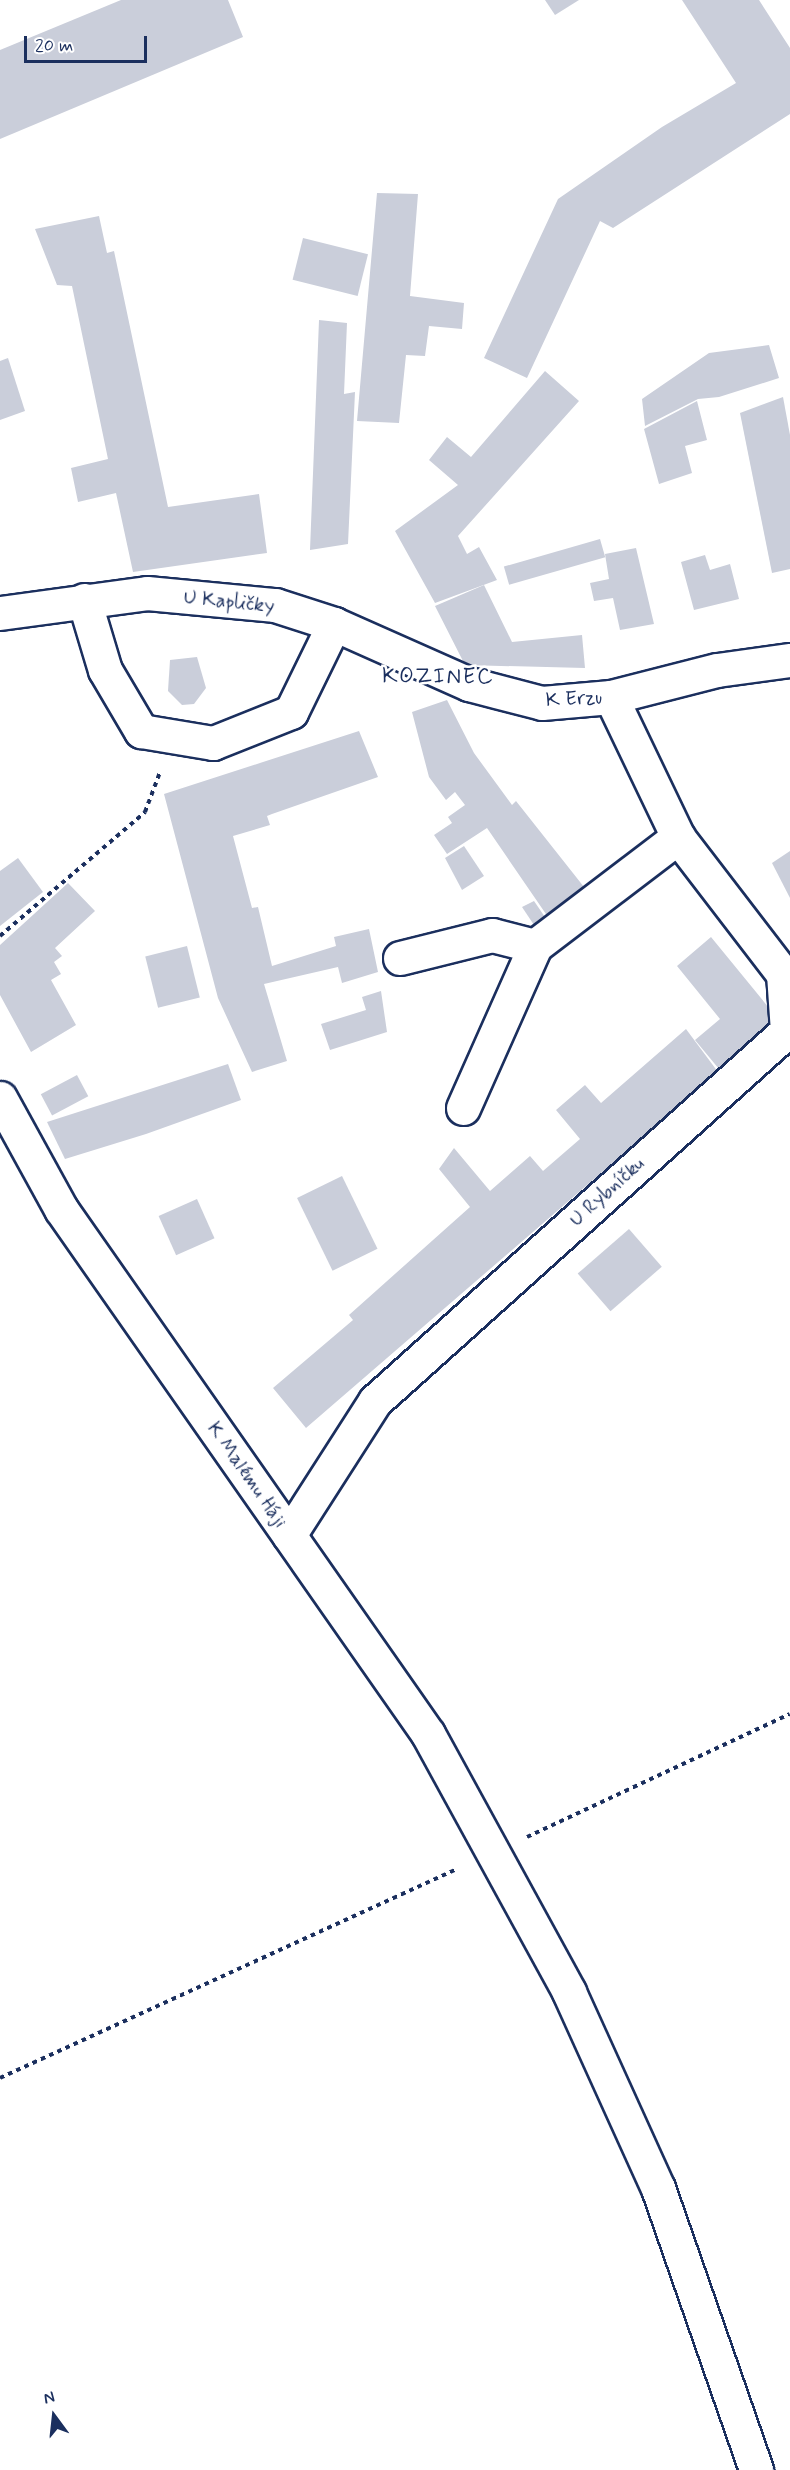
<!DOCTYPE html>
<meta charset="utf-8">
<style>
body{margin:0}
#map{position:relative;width:790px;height:2470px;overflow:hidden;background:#fff;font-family:Mynerve,sans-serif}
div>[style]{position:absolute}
.building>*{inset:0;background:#caceda;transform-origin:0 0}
.path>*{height:4px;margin-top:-2px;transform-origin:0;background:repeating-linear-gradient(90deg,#1b2f5e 0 4.5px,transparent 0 9px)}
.roads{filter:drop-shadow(2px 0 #1b2f5e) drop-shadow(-2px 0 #1b2f5e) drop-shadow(0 2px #1b2f5e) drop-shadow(0 -2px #1b2f5e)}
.minor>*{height:33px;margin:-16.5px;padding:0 16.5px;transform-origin:16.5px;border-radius:16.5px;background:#fff}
span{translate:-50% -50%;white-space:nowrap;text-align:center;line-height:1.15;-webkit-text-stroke:5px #fff;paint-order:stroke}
.street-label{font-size:20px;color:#1b2f5e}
.quarter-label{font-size:22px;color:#1b2f5e;letter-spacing:1.5px}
.north{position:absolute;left:24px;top:2386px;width:60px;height:60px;-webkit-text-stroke:4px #fff;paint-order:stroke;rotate:345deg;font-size:16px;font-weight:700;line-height:24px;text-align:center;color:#1b2f5e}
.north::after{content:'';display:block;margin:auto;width:21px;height:27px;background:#1b2f5e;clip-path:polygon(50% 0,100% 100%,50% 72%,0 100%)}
.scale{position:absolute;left:24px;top:36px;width:123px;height:27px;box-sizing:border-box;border:3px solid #1b2f5e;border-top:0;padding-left:8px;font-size:18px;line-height:21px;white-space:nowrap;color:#1b2f5e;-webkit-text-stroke:4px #fff;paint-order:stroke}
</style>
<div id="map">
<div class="building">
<div style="clip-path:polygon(121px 0,228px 0,243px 37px,0 139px,0 50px)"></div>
<div style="clip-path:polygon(545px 0,579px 0,555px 15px)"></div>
<div style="clip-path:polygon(682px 0,759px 0,790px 48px,790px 114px,613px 228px,600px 221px,527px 378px,484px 358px,558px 199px,662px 127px,736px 83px)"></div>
<div style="clip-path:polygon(377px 193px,418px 194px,410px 296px,464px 303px,462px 329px,429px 326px,425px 356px,406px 355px,399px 423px,357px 421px)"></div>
<div style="clip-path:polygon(99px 216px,107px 253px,114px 251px,168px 507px,259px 494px,267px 553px,133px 572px,116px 493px,78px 502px,71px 468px,108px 459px,72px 286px,57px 285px,35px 229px)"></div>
<div style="left:303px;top:238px;width:67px;height:43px;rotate:14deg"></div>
<div style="clip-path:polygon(319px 320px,347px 323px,344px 394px,355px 392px,348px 544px,310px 550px)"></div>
<div style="clip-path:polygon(769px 345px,779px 378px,719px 397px,698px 399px,645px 426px,642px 399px,709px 353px)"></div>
<div style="clip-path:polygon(8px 358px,25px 411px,0 420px,0 361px)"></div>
<div style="clip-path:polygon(545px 371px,579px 401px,458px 536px,467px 554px,479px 547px,497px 580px,435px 603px,395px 531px,458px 485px,429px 460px,447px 437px,471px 457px)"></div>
<div style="clip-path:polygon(783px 397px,790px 435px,790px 569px,772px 573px,740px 413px)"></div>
<div style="clip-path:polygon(697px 401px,707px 440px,685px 446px,692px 473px,659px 484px,644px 429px)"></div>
<div style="left:600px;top:539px;width:19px;height:100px;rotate:74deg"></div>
<div style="clip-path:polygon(636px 548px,654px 624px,620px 630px,613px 598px,594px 601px,590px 583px,609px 579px,605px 554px)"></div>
<div style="clip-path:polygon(705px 555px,710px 570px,730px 564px,739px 599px,694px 610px,681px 562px)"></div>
<div style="clip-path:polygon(484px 585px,512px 642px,582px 635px,585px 668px,465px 665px,435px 606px)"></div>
<div style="clip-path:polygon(197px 657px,206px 688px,194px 704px,182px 705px,168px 691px,170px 660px)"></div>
<div style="clip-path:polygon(447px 700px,474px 753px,512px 805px,516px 801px,584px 887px,548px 917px,487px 828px,447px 854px,434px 835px,452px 823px,448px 817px,465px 805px,455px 792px,446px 800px,429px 777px,412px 712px)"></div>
<div style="clip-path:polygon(359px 731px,378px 777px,272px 814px,267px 816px,270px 825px,233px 836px,252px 908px,258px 907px,272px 966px,336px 946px,334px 937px,369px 929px,378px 972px,342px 983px,338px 967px,264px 984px,287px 1061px,252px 1072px,218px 998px,164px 794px)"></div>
<div style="clip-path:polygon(464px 846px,484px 876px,462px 890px,445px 858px)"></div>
<div style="clip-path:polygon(790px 851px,790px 898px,772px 863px)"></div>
<div style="clip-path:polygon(18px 858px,43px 892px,0 926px,0 871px)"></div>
<div style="clip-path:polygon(68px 883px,95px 911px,55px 948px,62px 956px,54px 962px,61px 974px,51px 980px,76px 1025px,31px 1052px,0 995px,0 945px)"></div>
<div style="clip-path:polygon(534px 901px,547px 920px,534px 925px,522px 907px)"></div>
<div style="clip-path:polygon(711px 937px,778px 1019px,719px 1069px,695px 1040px,720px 1019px,677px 966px)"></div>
<div style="left:187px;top:946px;width:53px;height:43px;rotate:76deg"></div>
<div style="clip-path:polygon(381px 991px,387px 1032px,330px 1050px,321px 1024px,366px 1010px,362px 997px)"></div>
<div style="clip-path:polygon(686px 1029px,718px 1072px,306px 1428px,273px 1388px,353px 1320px,349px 1315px,470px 1207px,439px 1169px,454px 1148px,490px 1191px,530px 1156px,543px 1171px,580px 1139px,556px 1110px,585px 1085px,601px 1103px)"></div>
<div style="clip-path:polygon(228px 1064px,241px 1100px,146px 1134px,65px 1159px,47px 1122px)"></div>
<div style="left:77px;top:1075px;width:24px;height:41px;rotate:62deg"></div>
<div style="left:342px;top:1176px;width:81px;height:50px;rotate:64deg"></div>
<div style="left:197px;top:1199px;width:43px;height:42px;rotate:66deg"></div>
<div style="left:629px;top:1229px;width:50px;height:68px;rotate:49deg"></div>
</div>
<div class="path">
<div style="left:0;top:936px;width:191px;rotate:-40.5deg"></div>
<div style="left:145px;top:812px;width:43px;rotate:-69.4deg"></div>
<div style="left:527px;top:1837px;width:290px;rotate:-25.1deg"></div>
<div style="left:0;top:2078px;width:503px;rotate:-24.58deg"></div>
</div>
<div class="roads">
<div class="minor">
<div style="left:84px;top:600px;width:73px;rotate:73.3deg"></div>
<div style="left:105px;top:670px;width:71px;rotate:59.5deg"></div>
<div style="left:141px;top:731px;width:73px;rotate:9.5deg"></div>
<div style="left:213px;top:743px;width:84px;rotate:-21.7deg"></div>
<div style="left:291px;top:712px;width:98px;rotate:-64deg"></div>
<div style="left:0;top:613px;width:148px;rotate:-7.7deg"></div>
<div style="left:147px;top:593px;width:129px;rotate:5.4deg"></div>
<div style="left:275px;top:605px;width:62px;rotate:17.9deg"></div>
<div style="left:334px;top:624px;width:148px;rotate:24deg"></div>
<div style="left:469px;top:684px;width:75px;rotate:14.6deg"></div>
<div style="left:542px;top:703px;width:69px;rotate:-5deg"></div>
<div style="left:611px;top:697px;width:109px;rotate:-14.3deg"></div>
<div style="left:717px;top:670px;width:74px;rotate:-7.8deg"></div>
<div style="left:400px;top:958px;width:95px;rotate:-14deg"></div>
<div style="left:492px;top:935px;width:44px;rotate:14.3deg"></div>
<div style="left:0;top:1098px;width:127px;rotate:61.2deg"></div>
<div style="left:61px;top:1209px;width:641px;rotate:55.04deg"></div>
<div style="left:428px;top:1734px;width:294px;rotate:61.3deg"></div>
<div style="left:569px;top:1992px;width:215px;rotate:65.6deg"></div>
<div style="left:658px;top:2188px;width:299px;rotate:70.8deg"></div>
<div style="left:463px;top:1108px;width:177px;rotate:-66deg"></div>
<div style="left:535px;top:946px;width:180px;rotate:-37.3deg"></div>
<div style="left:289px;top:1535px;width:159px;rotate:-57.3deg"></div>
<div style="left:375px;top:1401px;width:554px;rotate:-41.93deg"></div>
<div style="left:787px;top:1031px;width:57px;rotate:-94deg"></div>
<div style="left:783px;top:974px;width:173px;rotate:-127.5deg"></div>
<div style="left:678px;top:837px;width:155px;rotate:-115.6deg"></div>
</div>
</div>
<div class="street-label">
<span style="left:229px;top:602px;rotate:6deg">U Kapličky</span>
<span style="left:574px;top:699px;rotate:-3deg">K Erzu</span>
<span style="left:607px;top:1192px;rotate:-42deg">U Rybníčku</span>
<span style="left:247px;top:1475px;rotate:55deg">K Malému Háji</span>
</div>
<div class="quarter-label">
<span style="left:438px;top:678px">KOZINEC</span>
</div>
<div class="north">N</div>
<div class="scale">20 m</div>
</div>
